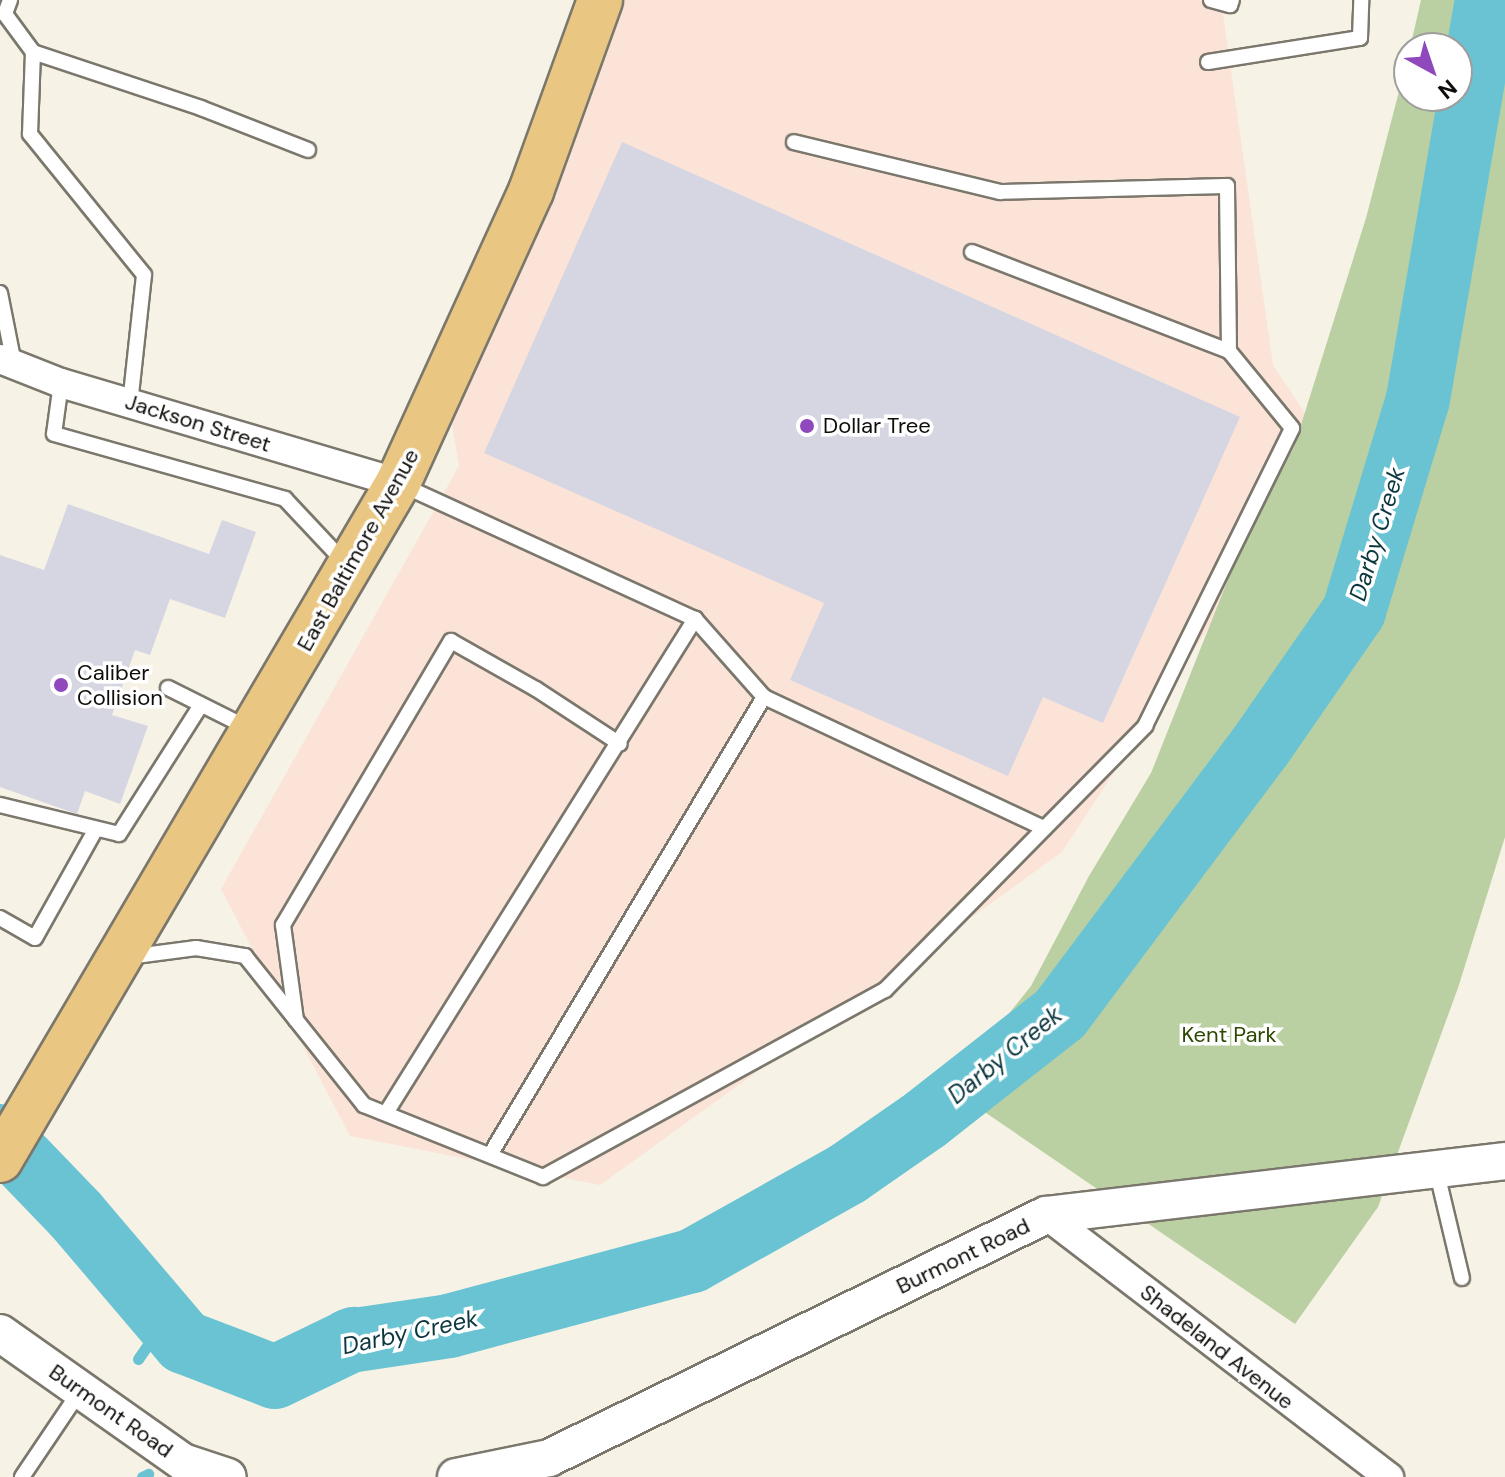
<!DOCTYPE html>
<style>
body{margin:0}
#map{position:relative;width:1505px;height:1477px;overflow:hidden;background:#f7f2e6;font-family:"DM Sans",sans-serif}
div>[style]{position:absolute}
.commercial>*{inset:0;background:#fbe3d8}
.green>*{inset:0;background:#bad0a3}
.stream>*{height:11px;margin:-5.5px;padding:0 5.5px;transform-origin:5.5px;border-radius:5.5px;background:#6ac3d2}
.river>*{height:64px;margin:-32px;padding:0 32px;transform-origin:32px;border-radius:32px;background:#6ac3d2}
.building>*{inset:0;background:#d6d6e3}
.roads{filter:drop-shadow(2px 0 #7b776c) drop-shadow(-2px 0 #7b776c) drop-shadow(0 2px #7b776c) drop-shadow(0 -2px #7b776c)}
.service>*{height:14px;margin:-7px;padding:0 7px;transform-origin:7px;border-radius:7px;background:#fff}
.minor>*{height:28px;margin:-14px;padding:0 14px;transform-origin:14px;border-radius:14px;background:#fff}
.tertiary>*{height:36px;margin:-18px;padding:0 18px;transform-origin:18px;border-radius:18px;background:#fff}
.primary>*{height:44px;margin:-22px;padding:0 22px;transform-origin:22px;border-radius:22px;background:#e9c782}
.dots>*{width:22px;height:22px;translate:-50% -50%;box-sizing:border-box;border:4px solid #fff;border-radius:50%}
span{translate:-50% -50%;white-space:nowrap;text-align:center;line-height:1.15;-webkit-text-stroke:7px #fff;paint-order:stroke}
.street-label{font-size:22px;color:#0f0d0a}
.poi-label{font-size:22px;color:#0f0d0a}
.left{translate:0 -50%;text-align:left}
.park-label{font-size:22px;color:#2e4803}
.water-label{font-size:24px;color:#0c373e;font-style:italic}
.north{position:absolute;left:1393px;top:32px;width:80px;height:80px;box-sizing:border-box;background:#fff;border:2px solid #9f9e9d;border-radius:50%;rotate:140deg;font-size:22px;font-weight:700;line-height:32px;text-align:center;color:#0f0d0a}
.north::after{content:'';display:block;margin:auto;width:28px;height:36px;background:#8f49bc;clip-path:polygon(50% 0,100% 100%,50% 72%,0 100%)}
</style>
<div id="map">
<div class="commercial">
<div style="clip-path:polygon(617px 0,1221px 0,1273px 365px,1327px 446px,1062px 852px,600px 1185px,350px 1136px,221px 889px,459px 466px,452px 424px)"></div>
</div>
<div class="green">
<div style="clip-path:polygon(1421px 0,1505px 0,1505px 837px,1458px 988px,1378px 1207px,1295px 1324px,945px 1085px,971px 1061px,1031px 986px,1089px 876px,1151px 773px,1237px 557px,1294px 447px,1366px 218px,1409px 53px,1409px 96px,1457px 96px,1457px 48px,1410px 48px)"></div>
</div>
<div class="stream">
<div style="left:138px;top:1359px;width:47px;rotate:-55.3deg"></div>
<div style="left:142px;top:1477px;width:7px;rotate:-27deg"></div>
</div>
<div class="river">
<div style="left:0;top:1136px;width:110px;rotate:46.1deg"></div>
<div style="left:76px;top:1215px;width:167px;rotate:49.6deg"></div>
<div style="left:184px;top:1342px;width:97px;rotate:21deg"></div>
<div style="left:275px;top:1377px;width:88px;rotate:-25.7deg"></div>
<div style="left:354px;top:1339px;width:5px;rotate:158deg"></div>
<div style="left:349px;top:1341px;width:101px;rotate:-8.5deg"></div>
<div style="left:449px;top:1326px;width:252px;rotate:-15deg"></div>
<div style="left:692px;top:1261px;width:178px;rotate:-29.3deg"></div>
<div style="left:847px;top:1174px;width:96px;rotate:-34.8deg"></div>
<div style="left:926px;top:1119px;width:170px;rotate:-38.1deg"></div>
<div style="left:1060px;top:1014px;width:334px;rotate:-53.2deg"></div>
<div style="left:1260px;top:747px;width:165px;rotate:-55.3deg"></div>
<div style="left:1354px;top:611px;width:221px;rotate:-73.2deg"></div>
<div style="left:1418px;top:399px;width:405px;rotate:-80.2deg"></div>
</div>
<div class="building">
<div style="clip-path:polygon(622px 142px,1240px 417px,1103px 723px,1043px 697px,1008px 776px,790px 680px,824px 603px,484px 453px)"></div>
<div style="clip-path:polygon(68px 504px,209px 554px,222px 520px,256px 532px,225px 618px,170px 599px,150px 655px,135px 650px,112px 715px,148px 726px,120px 804px,85px 791px,77px 814px,0 787px,0 555px,44px 570px)"></div>
</div>
<div class="roads">
<div class="service">
<div style="left:10px;top:0;width:15px;rotate:110deg"></div>
<div style="left:5px;top:14px;width:47px;rotate:53.6deg"></div>
<div style="left:33px;top:52px;width:82px;rotate:92.1deg"></div>
<div style="left:30px;top:134px;width:181px;rotate:51deg"></div>
<div style="left:144px;top:275px;width:129px;rotate:96.2deg"></div>
<div style="left:1211px;top:0;width:20px;rotate:15deg"></div>
<div style="left:1230px;top:5px;width:5px;rotate:-68deg"></div>
<div style="left:33px;top:52px;width:177px;rotate:18.4deg"></div>
<div style="left:201px;top:108px;width:115px;rotate:21.4deg"></div>
<div style="left:1208px;top:62px;width:154px;rotate:-9deg"></div>
<div style="left:1360px;top:38px;width:38px;rotate:-88deg"></div>
<div style="left:972px;top:252px;width:275px;rotate:21.1deg"></div>
<div style="left:0;top:293px;width:72px;rotate:78.8deg"></div>
<div style="left:61px;top:383px;width:51px;rotate:97.8deg"></div>
<div style="left:54px;top:434px;width:240px;rotate:15.7deg"></div>
<div style="left:285px;top:499px;width:88px;rotate:46.8deg"></div>
<div style="left:402px;top:485px;width:322px;rotate:24.6deg"></div>
<div style="left:168px;top:688px;width:92px;rotate:26.6deg"></div>
<div style="left:0;top:805px;width:122px;rotate:13.7deg"></div>
<div style="left:119px;top:834px;width:153px;rotate:-57.6deg"></div>
<div style="left:0;top:918px;width:40px;rotate:29.7deg"></div>
<div style="left:35px;top:938px;width:125px;rotate:-60.8deg"></div>
<div style="left:128px;top:957px;width:69px;rotate:-7.5deg"></div>
<div style="left:196px;top:948px;width:50px;rotate:9.3deg"></div>
<div style="left:245px;top:956px;width:191px;rotate:51.4deg"></div>
<div style="left:364px;top:1105px;width:193px;rotate:21.9deg"></div>
<div style="left:543px;top:1177px;width:390px;rotate:-28.7deg"></div>
<div style="left:885px;top:990px;width:371px;rotate:-45.4deg"></div>
<div style="left:1145px;top:726px;width:332px;rotate:-63.7deg"></div>
<div style="left:1292px;top:428px;width:99px;rotate:-129.3deg"></div>
<div style="left:1229px;top:351px;width:165px;rotate:-90.7deg"></div>
<div style="left:1227px;top:186px;width:227px;rotate:178.5deg"></div>
<div style="left:1000px;top:192px;width:212px;rotate:-166.4deg"></div>
<div style="left:296px;top:1020px;width:96px;rotate:-97.8deg"></div>
<div style="left:283px;top:925px;width:330px;rotate:-59.4deg"></div>
<div style="left:451px;top:641px;width:98px;rotate:29.5deg"></div>
<div style="left:536px;top:689px;width:100px;rotate:33.2deg"></div>
<div style="left:386px;top:1113px;width:583px;rotate:-57.97deg"></div>
<div style="left:695px;top:619px;width:104px;rotate:48.5deg"></div>
<div style="left:764px;top:697px;width:309px;rotate:25.1deg"></div>
<div style="left:490px;top:1155px;width:534px;rotate:-59.11deg"></div>
<div style="left:1436px;top:1169px;width:112px;rotate:76.6deg"></div>
<div style="left:22px;top:1477px;width:104px;rotate:-56deg"></div>
</div>
<div class="minor">
<div style="left:0;top:359px;width:66px;rotate:21.5deg"></div>
<div style="left:61px;top:383px;width:352px;rotate:16.5deg"></div>
<div style="left:1046px;top:1215px;width:432px;rotate:37.4deg"></div>
</div>
<div class="tertiary">
<div style="left:0;top:1333px;width:224px;rotate:35.2deg"></div>
<div style="left:183px;top:1462px;width:47px;rotate:18.4deg"></div>
<div style="left:456px;top:1477px;width:95px;rotate:-11.5deg"></div>
<div style="left:549px;top:1458px;width:553px;rotate:-26.06deg"></div>
<div style="left:1046px;top:1215px;width:462px;rotate:-6.7deg"></div>
</div>
<div class="primary">
<div style="left:0;top:1160px;width:785px;rotate:-59.55deg"></div>
<div style="left:398px;top:483px;width:321px;rotate:-65.5deg"></div>
<div style="left:531px;top:191px;width:203px;rotate:-70.1deg"></div>
</div>
</div>
<div class="dots">
<div style="left:807px;top:426px;background:#8f49bc"></div>
<div style="left:61px;top:685px;background:#8f49bc"></div>
</div>
<div class="street-label">
<span style="left:198px;top:423px;rotate:17deg">Jackson Street</span>
<span style="left:358px;top:550px;rotate:-61deg">East Baltimore Avenue</span>
<span style="left:963px;top:1256px;rotate:-26deg">Burmont Road</span>
<span style="left:1217px;top:1347px;rotate:38deg">Shadeland Avenue</span>
<span style="left:111px;top:1411px;rotate:35deg">Burmont Road</span>
</div>
<div class="poi-label">
<span class="left" style="left:823px;top:426px">Dollar Tree</span>
<span class="left" style="left:77px;top:685px">Caliber<br>Collision</span>
</div>
<div class="park-label">
<span style="left:1229px;top:1035px">Kent Park</span>
</div>
<div class="water-label">
<span style="left:1377px;top:534px;rotate:-73deg">Darby Creek</span>
<span style="left:1005px;top:1055px;rotate:-39deg">Darby Creek</span>
<span style="left:410px;top:1332px;rotate:-12deg">Darby Creek</span>
</div>
<div class="north">N</div>
</div>
